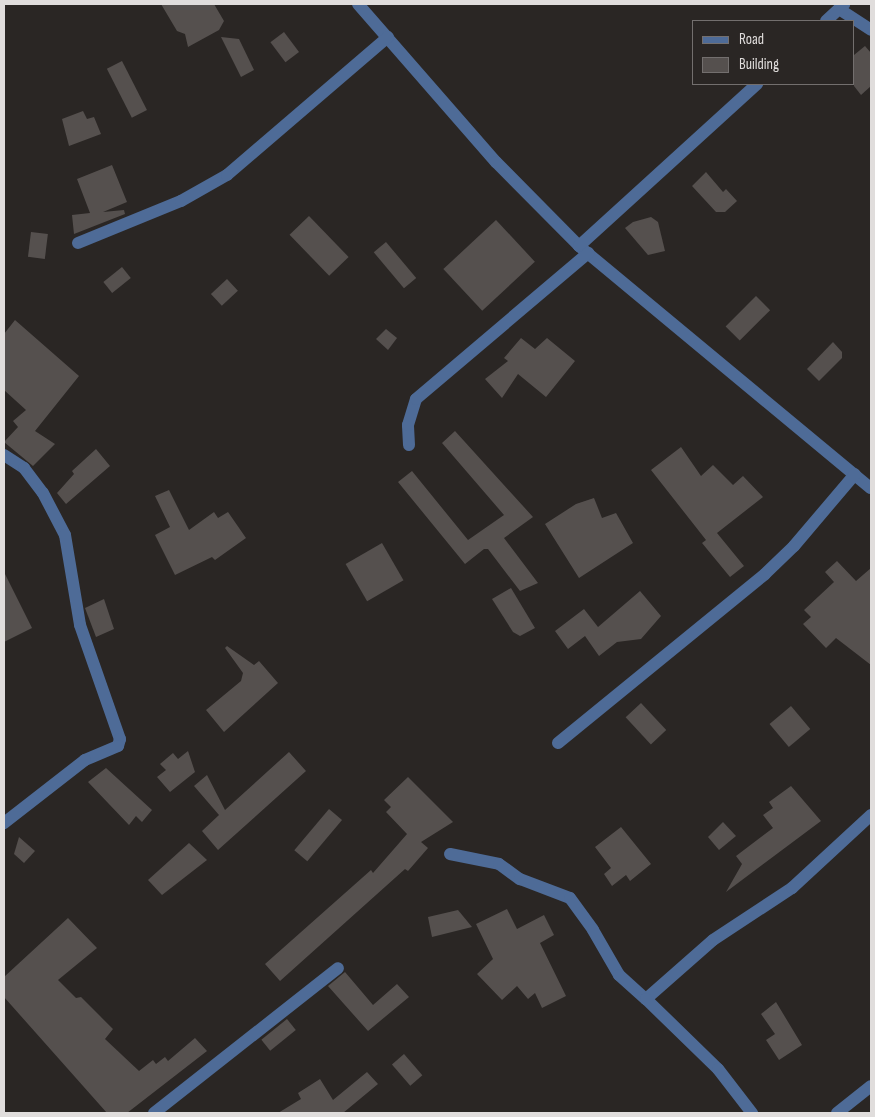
<!DOCTYPE html>
<style>
body{margin:0}
#map{position:relative;width:875px;height:1117px;overflow:hidden;background:#2a2624;font-family:"Sofia Sans Condensed",sans-serif}
div>[style]{position:absolute}
.building>*{inset:0;background:#55504e;transform-origin:0 0}
.minor>*{height:12px;margin:-6px;padding:0 6px;transform-origin:6px;border-radius:6px;background:#4e6b97}
span{translate:-50% -50%;white-space:nowrap;text-align:center;line-height:1.15;-webkit-text-stroke:4.5px #2a2624;paint-order:stroke}
.frame{position:absolute;inset:0;border:5px solid #e0dddc;pointer-events:none}
.legend{position:absolute;left:692px;top:20px;width:162px;height:65px;box-sizing:border-box;background:#2a2624;border:1px solid #736f6e;margin:0;padding:6px 9px;list-style:none;font-size:15px;color:#e0dddc}
.legend li{display:flex;align-items:center;gap:10px;height:25px}
.legend b{width:25px;border:1px solid #736f6e}
</style>
<div id="map">
<div class="building">
<div style="clip-path:polygon(161px 4px,214px 4px,224px 21px,219px 30px,188px 47px,185px 34px,177px 31px)"></div>
<div style="left:284px;top:32px;width:25px;height:17px;rotate:53deg"></div>
<div style="clip-path:polygon(221px 37px,239px 39px,254px 70px,241px 77px)"></div>
<div style="clip-path:polygon(865px 46px,871px 53px,871px 86px,861px 95px,854px 86px,854px 55px)"></div>
<div style="left:122px;top:61px;width:55px;height:17px;rotate:63deg"></div>
<div style="clip-path:polygon(83px 111px,87px 119px,94px 117px,101px 134px,69px 146px,62px 119px)"></div>
<div style="clip-path:polygon(112px 165px,127px 202px,103px 212px,124px 210px,125px 214px,74px 234px,72px 215px,90px 213px,77px 179px)"></div>
<div style="clip-path:polygon(706px 172px,723px 192px,726px 189px,737px 201px,725px 212px,716px 212px,692px 186px)"></div>
<div style="left:309px;top:216px;width:57px;height:27px;rotate:46deg"></div>
<div style="clip-path:polygon(651px 217px,658px 222px,665px 251px,648px 255px,625px 228px,633px 222px)"></div>
<div style="left:496px;top:220px;width:57px;height:72px;rotate:47deg"></div>
<div style="left:31px;top:232px;width:17px;height:25px;rotate:7deg"></div>
<div style="left:386px;top:242px;width:47px;height:16px;rotate:50deg"></div>
<div style="left:122px;top:267px;width:14px;height:24px;rotate:51deg"></div>
<div style="left:227px;top:279px;width:16px;height:22px;rotate:47deg"></div>
<div style="left:756px;top:296px;width:20px;height:43px;rotate:45deg"></div>
<div style="clip-path:polygon(15px 320px,79px 376px,35px 431px,55px 444px,33px 466px,4px 442px,18px 427px,13px 421px,26px 410px,4px 390px,4px 334px)"></div>
<div style="clip-path:polygon(386px 329px,397px 338px,388px 350px,376px 339px)"></div>
<div style="clip-path:polygon(521px 338px,535px 349px,547px 338px,575px 361px,546px 397px,518px 374px,502px 398px,485px 379px,508px 361px,504px 358px)"></div>
<div style="clip-path:polygon(833px 342px,842px 352px,842px 358px,819px 381px,807px 369px)"></div>
<div style="clip-path:polygon(455px 431px,533px 517px,504px 538px,538px 583px,520px 591px,488px 549px,484px 549px,465px 564px,398px 482px,412px 471px,468px 540px,504px 515px,442px 443px)"></div>
<div style="clip-path:polygon(681px 447px,701px 476px,713px 465px,733px 485px,743px 476px,763px 497px,717px 533px,744px 566px,730px 577px,702px 543px,706px 540px,651px 470px)"></div>
<div style="clip-path:polygon(96px 449px,110px 466px,66px 504px,57px 493px,74px 474px,72px 471px)"></div>
<div style="clip-path:polygon(169px 490px,189px 530px,214px 512px,218px 518px,228px 512px,246px 538px,215px 560px,212px 557px,175px 575px,155px 535px,170px 527px,155px 496px)"></div>
<div style="clip-path:polygon(594px 498px,602px 518px,616px 513px,633px 543px,579px 578px,545px 524px,576px 504px)"></div>
<div style="left:382px;top:543px;width:43px;height:42px;rotate:60deg"></div>
<div style="clip-path:polygon(837px 561px,856px 581px,871px 568px,871px 665px,836px 638px,826px 648px,803px 624px,811px 617px,804px 610px,834px 582px,825px 572px)"></div>
<div style="clip-path:polygon(4px 572px,32px 628px,4px 642px)"></div>
<div style="clip-path:polygon(511px 588px,535px 628px,520px 636px,513px 632px,492px 599px)"></div>
<div style="clip-path:polygon(640px 591px,661px 616px,641px 639px,617px 642px,599px 656px,585px 636px,568px 649px,555px 631px,584px 609px,598px 627px)"></div>
<div style="clip-path:polygon(104px 599px,114px 629px,96px 637px,85px 608px)"></div>
<div style="clip-path:polygon(227px 646px,254px 665px,259px 661px,278px 683px,224px 732px,206px 710px,241px 681px,243px 673px,225px 648px)"></div>
<div style="left:641px;top:703px;width:37px;height:21px;rotate:47deg"></div>
<div style="left:791px;top:706px;width:30px;height:28px;rotate:50deg"></div>
<div style="clip-path:polygon(188px 751px,195px 772px,170px 792px,157px 777px,166px 770px,160px 764px,173px 753px,178px 759px)"></div>
<div style="clip-path:polygon(289px 752px,306px 771px,218px 850px,202px 831px,219px 815px,194px 786px,207px 775px,225px 810px)"></div>
<div style="clip-path:polygon(106px 768px,152px 810px,142px 822px,136px 816px,129px 825px,88px 782px)"></div>
<div style="clip-path:polygon(408px 777px,453px 822px,421px 842px,428px 848px,408px 871px,405px 869px,280px 981px,265px 964px,371px 870px,373px 873px,407px 834px,386px 812px,391px 807px,384px 800px)"></div>
<div style="clip-path:polygon(791px 786px,821px 821px,726px 892px,742px 864px,736px 856px,773px 828px,763px 815px,773px 808px,769px 802px)"></div>
<div style="left:329px;top:809px;width:17px;height:54px;rotate:40deg"></div>
<div style="clip-path:polygon(723px 822px,736px 836px,719px 850px,708px 837px)"></div>
<div style="clip-path:polygon(621px 827px,651px 864px,630px 881px,626px 875px,612px 886px,604px 874px,611px 868px,595px 847px)"></div>
<div style="clip-path:polygon(19px 837px,35px 851px,24px 863px,14px 854px)"></div>
<div style="clip-path:polygon(189px 843px,207px 860px,162px 895px,148px 880px)"></div>
<div style="clip-path:polygon(507px 909px,517px 929px,544px 915px,554px 935px,540px 943px,566px 996px,542px 1008px,535px 993px,528px 999px,517px 986px,502px 1000px,477px 974px,493px 959px,476px 924px)"></div>
<div style="clip-path:polygon(458px 910px,472px 927px,432px 937px,428px 917px)"></div>
<div style="clip-path:polygon(68px 918px,97px 948px,58px 980px,76px 998px,81px 997px,113px 1029px,105px 1039px,139px 1071px,153px 1060px,156px 1064px,165px 1057px,168px 1061px,195px 1038px,207px 1051px,127px 1113px,107px 1113px,4px 997px,4px 977px)"></div>
<div style="clip-path:polygon(345px 972px,373px 1005px,397px 984px,409px 997px,368px 1031px,328px 986px)"></div>
<div style="clip-path:polygon(776px 1002px,802px 1045px,779px 1060px,766px 1040px,775px 1034px,761px 1014px)"></div>
<div style="left:287px;top:1019px;width:14px;height:33px;rotate:51deg"></div>
<div style="left:404px;top:1054px;width:28px;height:16px;rotate:49deg"></div>
<div style="clip-path:polygon(367px 1072px,378px 1084px,343px 1113px,278px 1113px,301px 1099px,298px 1093px,320px 1079px,333px 1100px)"></div>
</div>
<div class="minor">
<div style="left:358px;top:4px;width:210px;rotate:48.9deg"></div>
<div style="left:496px;top:162px;width:118px;rotate:45.3deg"></div>
<div style="left:579px;top:246px;width:379px;rotate:39.7deg"></div>
<div style="left:839px;top:9px;width:38px;rotate:33deg"></div>
<div style="left:826px;top:21px;width:25px;rotate:-43deg"></div>
<div style="left:78px;top:243px;width:111px;rotate:-22.2deg"></div>
<div style="left:181px;top:201px;width:53px;rotate:-29.5deg"></div>
<div style="left:227px;top:175px;width:212px;rotate:-40.6deg"></div>
<div style="left:579px;top:246px;width:241px;rotate:-42.3deg"></div>
<div style="left:409px;top:445px;width:20px;rotate:-93deg"></div>
<div style="left:408px;top:425px;width:27px;rotate:-73deg"></div>
<div style="left:416px;top:399px;width:226px;rotate:-40.3deg"></div>
<div style="left:4px;top:455px;width:24px;rotate:33deg"></div>
<div style="left:24px;top:468px;width:31px;rotate:53deg"></div>
<div style="left:43px;top:493px;width:47px;rotate:62.4deg"></div>
<div style="left:65px;top:535px;width:91px;rotate:80.5deg"></div>
<div style="left:80px;top:625px;width:121px;rotate:70.7deg"></div>
<div style="left:120px;top:739px;width:7px;rotate:106deg"></div>
<div style="left:118px;top:746px;width:36px;rotate:157deg"></div>
<div style="left:85px;top:760px;width:103px;rotate:142.1deg"></div>
<div style="left:558px;top:743px;width:267px;rotate:-39.2deg"></div>
<div style="left:765px;top:574px;width:40px;rotate:-44deg"></div>
<div style="left:794px;top:546px;width:94px;rotate:-49.7deg"></div>
<div style="left:450px;top:854px;width:50px;rotate:11.5deg"></div>
<div style="left:499px;top:864px;width:26px;rotate:36deg"></div>
<div style="left:520px;top:879px;width:53px;rotate:20.8deg"></div>
<div style="left:570px;top:898px;width:39px;rotate:54deg"></div>
<div style="left:593px;top:930px;width:52px;rotate:60deg"></div>
<div style="left:619px;top:975px;width:36px;rotate:42deg"></div>
<div style="left:646px;top:999px;width:89px;rotate:-41.4deg"></div>
<div style="left:713px;top:940px;width:95px;rotate:-33.4deg"></div>
<div style="left:792px;top:888px;width:108px;rotate:-42.7deg"></div>
<div style="left:646px;top:999px;width:100px;rotate:44.2deg"></div>
<div style="left:718px;top:1069px;width:56px;rotate:52.3deg"></div>
<div style="left:154px;top:1113px;width:234px;rotate:-38.2deg"></div>
<div style="left:837px;top:1113px;width:43px;rotate:-38.5deg"></div>
</div>
<div class="frame"></div>
<ul class="legend">
<li><b style="height:6px;background:#4e6b97"></b>Road</li>
<li><b style="height:14px;background:#55504e"></b>Building</li>
</ul>
</div>
